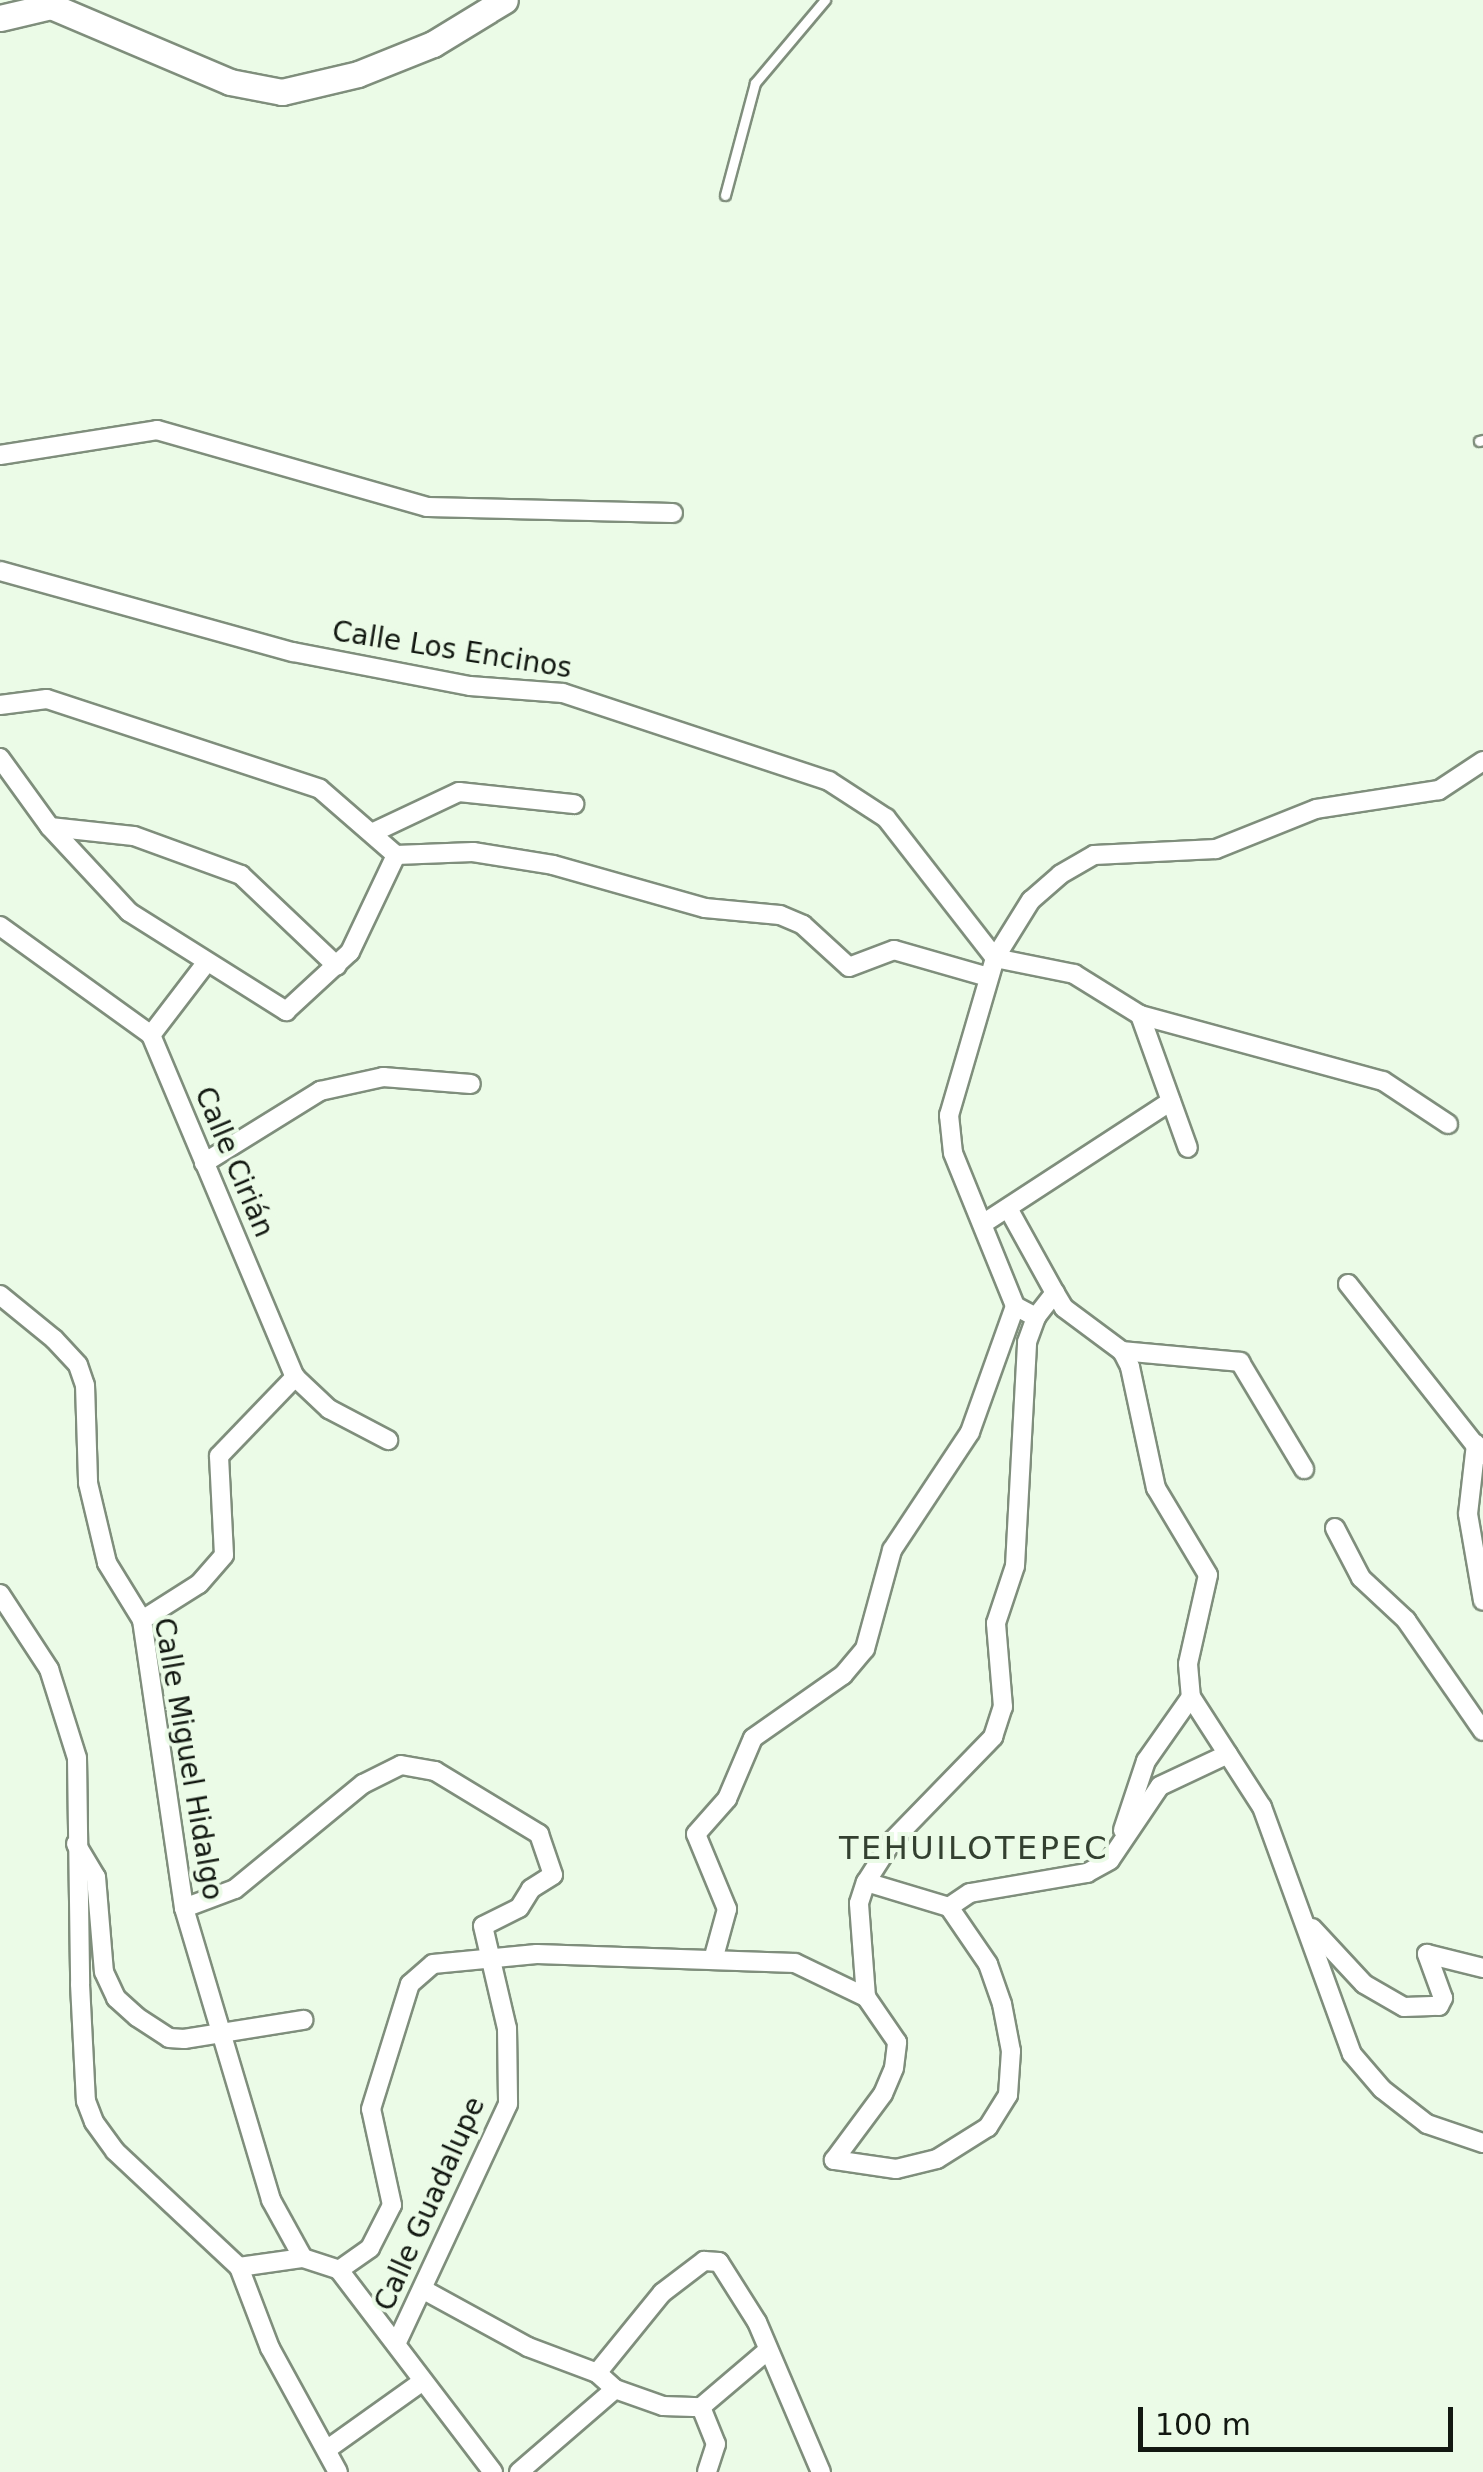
<!DOCTYPE html>
<meta charset="utf-8">
<style>
body{margin:0}
#map{position:relative;width:1483px;height:2472px;overflow:hidden;background:#ebfbe7;font-family:"DejaVu Sans",sans-serif}
div>[style]{position:absolute}
.roads{filter:drop-shadow(2px 0 #7f8e7c) drop-shadow(-2px 0 #7f8e7c) drop-shadow(0 2px #7f8e7c) drop-shadow(0 -2px #7f8e7c)}
.lane>*{height:9px;margin:-4.5px;padding:0 4.5px;transform-origin:4.5px;border-radius:4.5px;background:#fff}
.street>*{height:18px;margin:-9px;padding:0 9px;transform-origin:9px;border-radius:9px;background:#fff}
.secondary>*{height:25px;margin:-12.5px;padding:0 12.5px;transform-origin:12.5px;border-radius:12.5px;background:#fff}
span{translate:-50% -50%;white-space:nowrap;text-align:center;line-height:1.15;-webkit-text-stroke:8px #ebfbe7;paint-order:stroke}
.street-label{font-size:28px;color:#121811}
.quarter-label{font-size:32px;color:#334030;letter-spacing:2.5px}
.scale{position:absolute;left:1138px;top:2407px;width:315px;height:45px;box-sizing:border-box;border:5px solid #121811;border-top:0;padding-left:12px;font-size:30px;line-height:35px;white-space:nowrap;color:#121811;-webkit-text-stroke:8px #ebfbe7;paint-order:stroke}
</style>
<div id="map">
<div class="roads">
<div class="lane">
<div style="left:725px;top:195px;width:116px;rotate:-75deg"></div>
<div style="left:755px;top:83px;width:109px;rotate:-49.9deg"></div>
<div style="left:1479px;top:441px;width:4px;rotate:-14deg"></div>
</div>
<div class="street">
<div style="left:0;top:455px;width:159px;rotate:-9deg"></div>
<div style="left:157px;top:430px;width:281px;rotate:15.9deg"></div>
<div style="left:427px;top:507px;width:246px;rotate:1.4deg"></div>
<div style="left:0;top:571px;width:304px;rotate:15.5deg"></div>
<div style="left:293px;top:652px;width:180px;rotate:10.9deg"></div>
<div style="left:470px;top:686px;width:93px;rotate:4.3deg"></div>
<div style="left:563px;top:693px;width:280px;rotate:18.3deg"></div>
<div style="left:829px;top:781px;width:68px;rotate:33deg"></div>
<div style="left:886px;top:818px;width:177px;rotate:52.1deg"></div>
<div style="left:0;top:705px;width:47px;rotate:-7.3deg"></div>
<div style="left:47px;top:699px;width:287px;rotate:18.2deg"></div>
<div style="left:320px;top:789px;width:101px;rotate:41deg"></div>
<div style="left:396px;top:855px;width:77px;rotate:-2.2deg"></div>
<div style="left:473px;top:852px;width:81px;rotate:9.2deg"></div>
<div style="left:553px;top:865px;width:158px;rotate:15.8deg"></div>
<div style="left:705px;top:908px;width:75px;rotate:5.3deg"></div>
<div style="left:780px;top:915px;width:25px;rotate:23deg"></div>
<div style="left:803px;top:925px;width:62px;rotate:42.4deg"></div>
<div style="left:849px;top:967px;width:48px;rotate:-20.7deg"></div>
<div style="left:894px;top:950px;width:98px;rotate:16deg"></div>
<div style="left:0;top:758px;width:85px;rotate:54.1deg"></div>
<div style="left:50px;top:827px;width:116px;rotate:47.1deg"></div>
<div style="left:129px;top:912px;width:186px;rotate:32.2deg"></div>
<div style="left:286px;top:1011px;width:87px;rotate:-42.7deg"></div>
<div style="left:350px;top:952px;width:107px;rotate:-64.6deg"></div>
<div style="left:1483px;top:761px;width:53px;rotate:146.6deg"></div>
<div style="left:1439px;top:790px;width:124px;rotate:171.2deg"></div>
<div style="left:1316px;top:809px;width:108px;rotate:158.2deg"></div>
<div style="left:1216px;top:849px;width:122px;rotate:177.2deg"></div>
<div style="left:1094px;top:855px;width:39px;rotate:150deg"></div>
<div style="left:1060px;top:875px;width:38px;rotate:139deg"></div>
<div style="left:1031px;top:900px;width:68px;rotate:121.8deg"></div>
<div style="left:995px;top:958px;width:164px;rotate:106.3deg"></div>
<div style="left:949px;top:1115px;width:38px;rotate:84deg"></div>
<div style="left:953px;top:1153px;width:165px;rotate:67.9deg"></div>
<div style="left:1015px;top:1306px;width:24px;rotate:28deg"></div>
<div style="left:1036px;top:1317px;width:31px;rotate:-52deg"></div>
<div style="left:1055px;top:1293px;width:17px;rotate:59deg"></div>
<div style="left:1064px;top:1308px;width:72px;rotate:36.6deg"></div>
<div style="left:1122px;top:1351px;width:18px;rotate:63deg"></div>
<div style="left:1130px;top:1367px;width:124px;rotate:77.9deg"></div>
<div style="left:1156px;top:1488px;width:101px;rotate:59.1deg"></div>
<div style="left:1208px;top:1575px;width:91px;rotate:102.7deg"></div>
<div style="left:1188px;top:1664px;width:33px;rotate:85deg"></div>
<div style="left:1191px;top:1697px;width:131px;rotate:57.2deg"></div>
<div style="left:1262px;top:1807px;width:263px;rotate:70deg"></div>
<div style="left:1352px;top:2054px;width:46px;rotate:49.4deg"></div>
<div style="left:1382px;top:2089px;width:57px;rotate:37.9deg"></div>
<div style="left:1427px;top:2124px;width:59px;rotate:18.7deg"></div>
<div style="left:50px;top:827px;width:84px;rotate:6.1deg"></div>
<div style="left:134px;top:836px;width:114px;rotate:20deg"></div>
<div style="left:241px;top:875px;width:132px;rotate:43.5deg"></div>
<div style="left:374px;top:832px;width:94px;rotate:-25.2deg"></div>
<div style="left:459px;top:792px;width:116px;rotate:6deg"></div>
<div style="left:0;top:926px;width:186px;rotate:35.8deg"></div>
<div style="left:151px;top:1035px;width:371px;rotate:67.2deg"></div>
<div style="left:295px;top:1377px;width:47px;rotate:43.3deg"></div>
<div style="left:329px;top:1409px;width:67px;rotate:27.7deg"></div>
<div style="left:995px;top:958px;width:81px;rotate:11.4deg"></div>
<div style="left:1074px;top:974px;width:78px;rotate:31.8deg"></div>
<div style="left:1140px;top:1015px;width:252px;rotate:15.2deg"></div>
<div style="left:1383px;top:1081px;width:78px;rotate:33.5deg"></div>
<div style="left:1140px;top:1015px;width:141px;rotate:70.2deg"></div>
<div style="left:151px;top:1035px;width:91px;rotate:-52.6deg"></div>
<div style="left:204px;top:1163px;width:137px;rotate:-31.8deg"></div>
<div style="left:320px;top:1091px;width:65px;rotate:-12.5deg"></div>
<div style="left:383px;top:1077px;width:88px;rotate:4.5deg"></div>
<div style="left:1009px;top:1210px;width:95px;rotate:61deg"></div>
<div style="left:984px;top:1223px;width:223px;rotate:-33.1deg"></div>
<div style="left:1348px;top:1284px;width:218px;rotate:51.7deg"></div>
<div style="left:0;top:1295px;width:70px;rotate:39.2deg"></div>
<div style="left:54px;top:1339px;width:35px;rotate:47deg"></div>
<div style="left:78px;top:1365px;width:21px;rotate:71deg"></div>
<div style="left:85px;top:1385px;width:98px;rotate:88.2deg"></div>
<div style="left:88px;top:1483px;width:82px;rotate:76.6deg"></div>
<div style="left:107px;top:1563px;width:67px;rotate:58.4deg"></div>
<div style="left:142px;top:1620px;width:291px;rotate:81.7deg"></div>
<div style="left:184px;top:1908px;width:305px;rotate:73.4deg"></div>
<div style="left:271px;top:2200px;width:66px;rotate:61.1deg"></div>
<div style="left:1122px;top:1351px;width:119px;rotate:5.3deg"></div>
<div style="left:1240px;top:1362px;width:125px;rotate:59.1deg"></div>
<div style="left:1476px;top:1444px;width:70px;rotate:96.5deg"></div>
<div style="left:1468px;top:1514px;width:88px;rotate:80.2deg"></div>
<div style="left:1335px;top:1528px;width:56px;rotate:62.5deg"></div>
<div style="left:1361px;top:1578px;width:62px;rotate:43deg"></div>
<div style="left:1406px;top:1620px;width:135px;rotate:55.3deg"></div>
<div style="left:0;top:1594px;width:90px;rotate:56.8deg"></div>
<div style="left:49px;top:1669px;width:93px;rotate:72.5deg"></div>
<div style="left:77px;top:1758px;width:226px;rotate:89.2deg"></div>
<div style="left:80px;top:1984px;width:117px;rotate:87.1deg"></div>
<div style="left:86px;top:2101px;width:22px;rotate:69deg"></div>
<div style="left:94px;top:2122px;width:36px;rotate:54deg"></div>
<div style="left:115px;top:2151px;width:170px;rotate:43.1deg"></div>
<div style="left:239px;top:2267px;width:87px;rotate:69.1deg"></div>
<div style="left:270px;top:2348px;width:141px;rotate:61.3deg"></div>
<div style="left:142px;top:1620px;width:67px;rotate:-32.3deg"></div>
<div style="left:199px;top:1584px;width:38px;rotate:-49deg"></div>
<div style="left:224px;top:1555px;width:99px;rotate:-92.9deg"></div>
<div style="left:219px;top:1456px;width:110px;rotate:-46.1deg"></div>
<div style="left:1123px;top:1830px;width:73px;rotate:-71.6deg"></div>
<div style="left:1146px;top:1761px;width:78px;rotate:-54.9deg"></div>
<div style="left:76px;top:1844px;width:39px;rotate:59deg"></div>
<div style="left:96px;top:1877px;width:95px;rotate:85.2deg"></div>
<div style="left:104px;top:1972px;width:29px;rotate:65deg"></div>
<div style="left:116px;top:1998px;width:28px;rotate:42deg"></div>
<div style="left:137px;top:2017px;width:38px;rotate:33deg"></div>
<div style="left:169px;top:2038px;width:15px;rotate:4deg"></div>
<div style="left:184px;top:2039px;width:121px;rotate:-9.1deg"></div>
<div style="left:866px;top:1882px;width:87px;rotate:16.8deg"></div>
<div style="left:949px;top:1907px;width:25px;rotate:-34deg"></div>
<div style="left:970px;top:1893px;width:119px;rotate:-9.7deg"></div>
<div style="left:1087px;top:1873px;width:26px;rotate:-29deg"></div>
<div style="left:1110px;top:1860px;width:89px;rotate:-56deg"></div>
<div style="left:1160px;top:1786px;width:75px;rotate:-25.2deg"></div>
<div style="left:949px;top:1907px;width:69px;rotate:55.6deg"></div>
<div style="left:988px;top:1964px;width:42px;rotate:70.7deg"></div>
<div style="left:1002px;top:2004px;width:48px;rotate:79.2deg"></div>
<div style="left:1011px;top:2051px;width:44px;rotate:93.9deg"></div>
<div style="left:1008px;top:2095px;width:38px;rotate:122deg"></div>
<div style="left:988px;top:2127px;width:60px;rotate:147.9deg"></div>
<div style="left:937px;top:2159px;width:42px;rotate:166.3deg"></div>
<div style="left:896px;top:2169px;width:63px;rotate:-171.7deg"></div>
<div style="left:834px;top:2160px;width:82px;rotate:-53.4deg"></div>
<div style="left:883px;top:2094px;width:28px;rotate:-67deg"></div>
<div style="left:894px;top:2068px;width:26px;rotate:-83deg"></div>
<div style="left:897px;top:2042px;width:55px;rotate:-124.6deg"></div>
<div style="left:866px;top:1997px;width:94px;rotate:-94.3deg"></div>
<div style="left:859px;top:1903px;width:22px;rotate:-72deg"></div>
<div style="left:866px;top:1882px;width:50px;rotate:-57.3deg"></div>
<div style="left:893px;top:1840px;width:144px;rotate:-45.8deg"></div>
<div style="left:993px;top:1737px;width:32px;rotate:-72deg"></div>
<div style="left:1003px;top:1707px;width:84px;rotate:-94.8deg"></div>
<div style="left:996px;top:1623px;width:60px;rotate:-71.6deg"></div>
<div style="left:1015px;top:1566px;width:224px;rotate:-86.9deg"></div>
<div style="left:1027px;top:1342px;width:27px;rotate:-70deg"></div>
<div style="left:184px;top:1908px;width:54px;rotate:-20.4deg"></div>
<div style="left:235px;top:1889px;width:166px;rotate:-39.4deg"></div>
<div style="left:363px;top:1784px;width:42px;rotate:-26.6deg"></div>
<div style="left:401px;top:1765px;width:35px;rotate:10deg"></div>
<div style="left:435px;top:1771px;width:122px;rotate:31.2deg"></div>
<div style="left:539px;top:1834px;width:43px;rotate:71.1deg"></div>
<div style="left:553px;top:1875px;width:26px;rotate:148deg"></div>
<div style="left:531px;top:1889px;width:22px;rotate:122deg"></div>
<div style="left:519px;top:1908px;width:40px;rotate:153.4deg"></div>
<div style="left:483px;top:1926px;width:105px;rotate:76.8deg"></div>
<div style="left:507px;top:2028px;width:76px;rotate:89.2deg"></div>
<div style="left:508px;top:2104px;width:265px;rotate:115deg"></div>
<div style="left:1312px;top:1928px;width:76px;rotate:47.1deg"></div>
<div style="left:1364px;top:1984px;width:46px;rotate:29.9deg"></div>
<div style="left:1404px;top:2007px;width:35px;rotate:-2deg"></div>
<div style="left:1439px;top:2006px;width:9px;rotate:-63deg"></div>
<div style="left:1443px;top:1998px;width:47px;rotate:-110deg"></div>
<div style="left:1427px;top:1954px;width:58px;rotate:14deg"></div>
<div style="left:713px;top:1960px;width:53px;rotate:-74.6deg"></div>
<div style="left:727px;top:1909px;width:81px;rotate:-112.5deg"></div>
<div style="left:696px;top:1834px;width:47px;rotate:-48.5deg"></div>
<div style="left:727px;top:1799px;width:66px;rotate:-66.9deg"></div>
<div style="left:753px;top:1738px;width:110px;rotate:-35deg"></div>
<div style="left:843px;top:1675px;width:34px;rotate:-50deg"></div>
<div style="left:865px;top:1649px;width:103px;rotate:-74.7deg"></div>
<div style="left:892px;top:1550px;width:141px;rotate:-56.5deg"></div>
<div style="left:970px;top:1432px;width:134px;rotate:-70.3deg"></div>
<div style="left:239px;top:2267px;width:65px;rotate:-8deg"></div>
<div style="left:303px;top:2258px;width:38px;rotate:18deg"></div>
<div style="left:339px;top:2270px;width:254px;rotate:52.7deg"></div>
<div style="left:339px;top:2270px;width:38px;rotate:-35deg"></div>
<div style="left:370px;top:2248px;width:48px;rotate:-62.9deg"></div>
<div style="left:392px;top:2205px;width:98px;rotate:-102.3deg"></div>
<div style="left:371px;top:2109px;width:131px;rotate:-72.7deg"></div>
<div style="left:410px;top:1984px;width:30px;rotate:-41deg"></div>
<div style="left:433px;top:1964px;width:104px;rotate:-5.5deg"></div>
<div style="left:537px;top:1954px;width:258px;rotate:2deg"></div>
<div style="left:795px;top:1963px;width:79px;rotate:25.6deg"></div>
<div style="left:424px;top:2290px;width:119px;rotate:28.7deg"></div>
<div style="left:528px;top:2347px;width:74px;rotate:20.6deg"></div>
<div style="left:615px;top:2389px;width:51px;rotate:19.5deg"></div>
<div style="left:663px;top:2406px;width:38px;rotate:2deg"></div>
<div style="left:701px;top:2407px;width:87px;rotate:-40.3deg"></div>
<div style="left:701px;top:2407px;width:40px;rotate:68deg"></div>
<div style="left:716px;top:2444px;width:29px;rotate:108deg"></div>
<div style="left:329px;top:2448px;width:115px;rotate:-35.5deg"></div>
<div style="left:519px;top:2472px;width:127px;rotate:-40.8deg"></div>
<div style="left:615px;top:2389px;width:24px;rotate:-138deg"></div>
<div style="left:597px;top:2373px;width:103px;rotate:-50.9deg"></div>
<div style="left:662px;top:2293px;width:53px;rotate:-37.3deg"></div>
<div style="left:704px;top:2261px;width:15px;rotate:4deg"></div>
<div style="left:719px;top:2262px;width:71px;rotate:57.7deg"></div>
<div style="left:757px;top:2322px;width:163px;rotate:66.9deg"></div>
</div>
<div class="secondary">
<div style="left:0;top:18px;width:52px;rotate:-13.2deg"></div>
<div style="left:51px;top:6px;width:194px;rotate:23deg"></div>
<div style="left:230px;top:82px;width:53px;rotate:10.9deg"></div>
<div style="left:282px;top:92px;width:78px;rotate:-13.3deg"></div>
<div style="left:358px;top:74px;width:81px;rotate:-21.8deg"></div>
<div style="left:433px;top:44px;width:84px;rotate:-31.4deg"></div>
</div>
</div>
<div class="street-label">
<span style="left:452px;top:650px;rotate:9deg">Calle Los Encinos</span>
<span style="left:234px;top:1162px;rotate:67deg">Calle Cirián</span>
<span style="left:188px;top:1759px;rotate:80deg">Calle Miguel Hidalgo</span>
<span style="left:430px;top:2204px;rotate:-66deg">Calle Guadalupe</span>
</div>
<div class="quarter-label">
<span style="left:974px;top:1848px">TEHUILOTEPEC</span>
</div>
<div class="scale">100 m</div>
</div>
